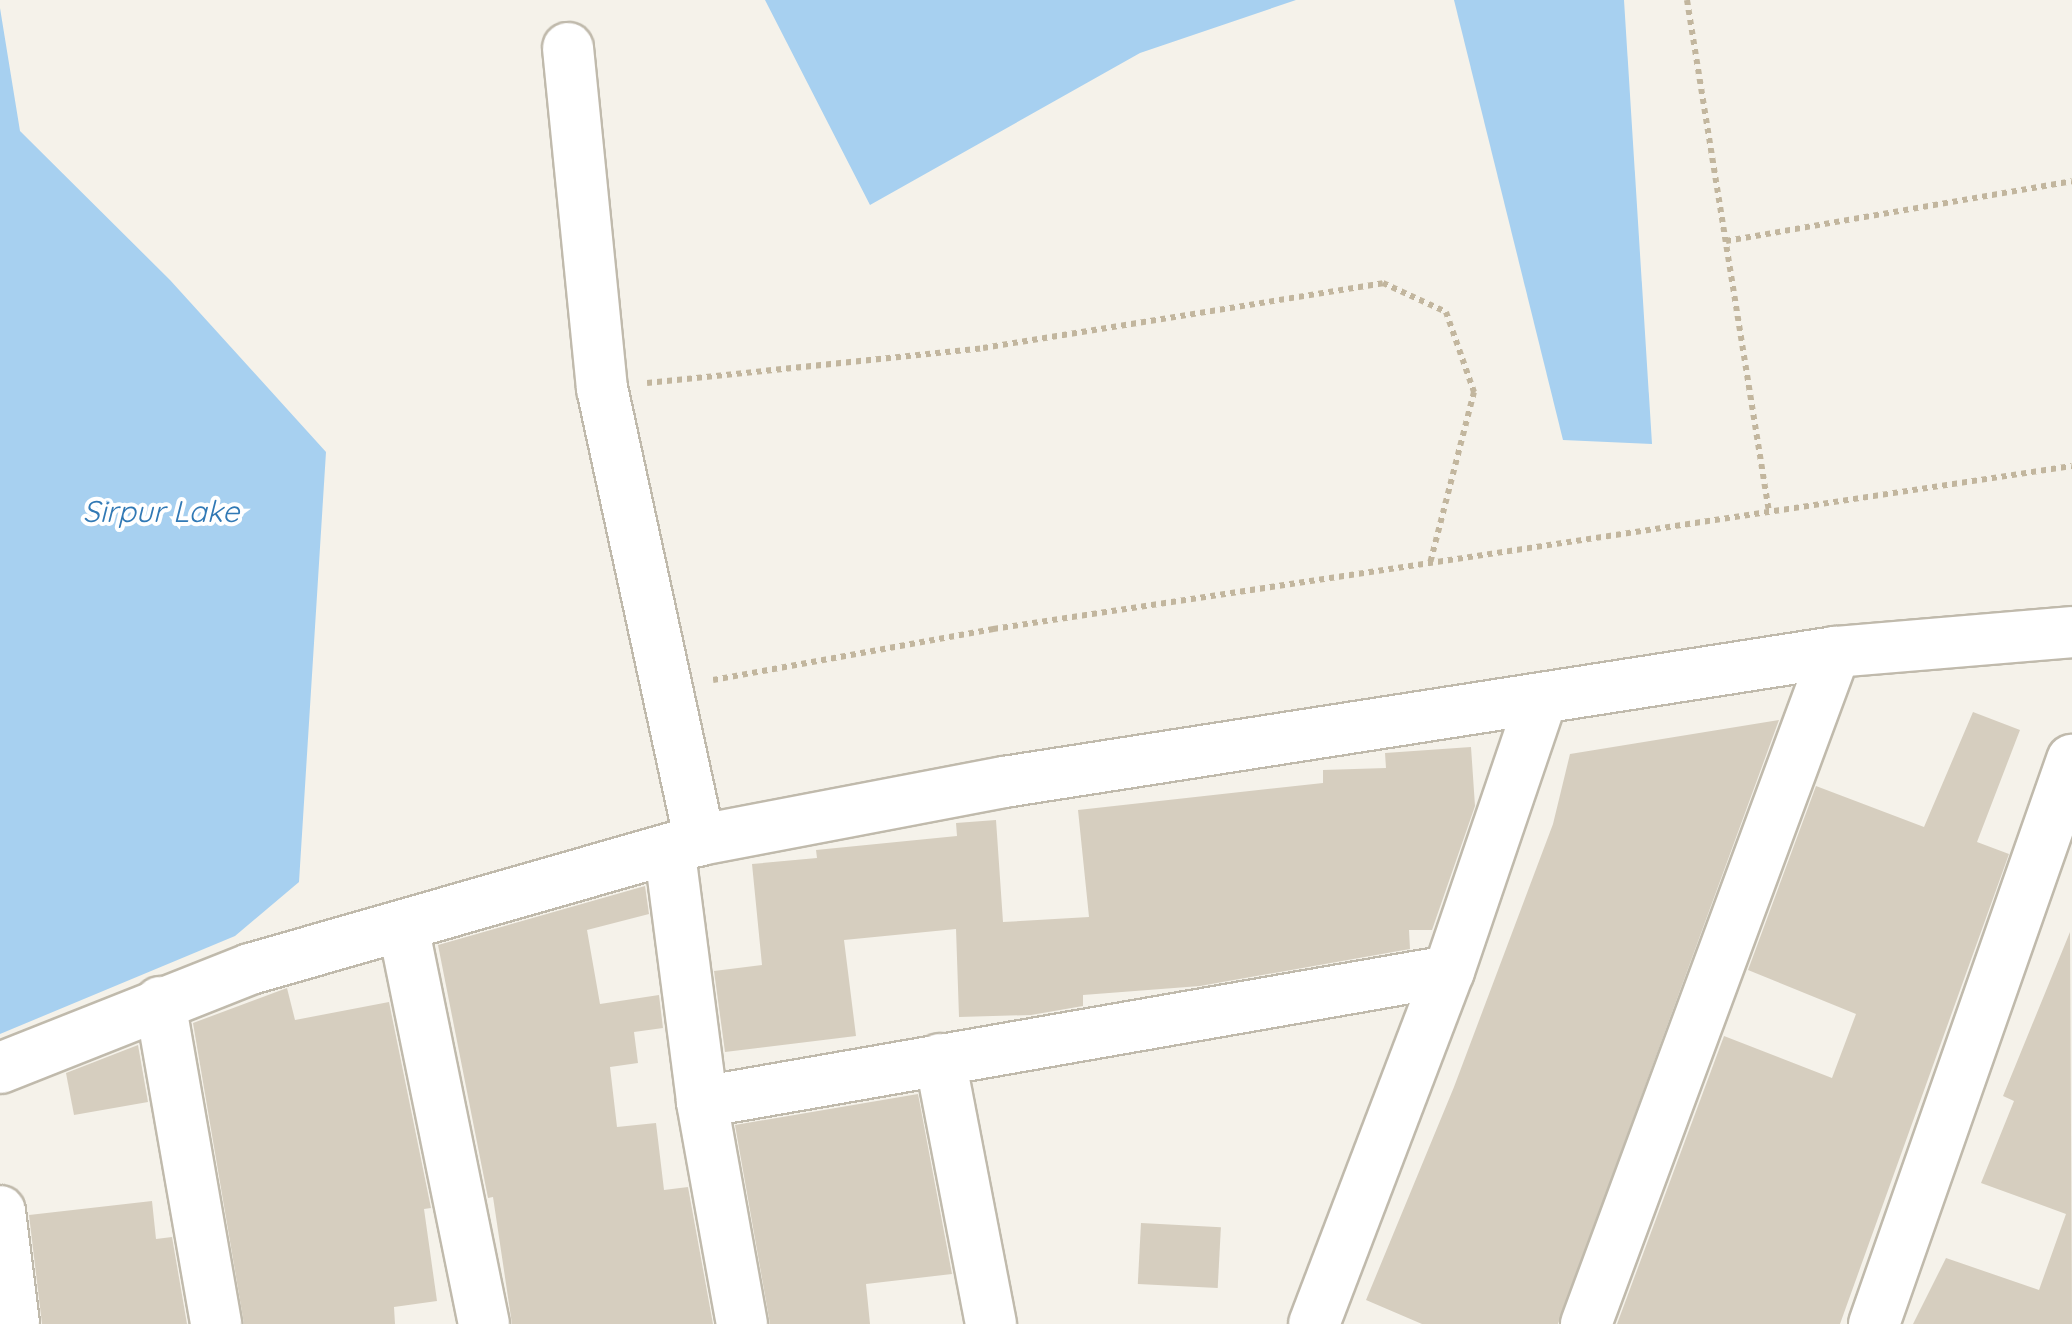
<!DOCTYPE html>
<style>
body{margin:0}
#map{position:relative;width:2072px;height:1324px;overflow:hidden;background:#f5f2ea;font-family:Quicksand,sans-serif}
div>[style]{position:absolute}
.water>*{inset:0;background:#a7d0f0}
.building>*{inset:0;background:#d6cebf;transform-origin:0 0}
.path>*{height:6px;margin-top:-3px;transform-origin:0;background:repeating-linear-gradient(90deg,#c2b69e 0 5px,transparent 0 10px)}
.roads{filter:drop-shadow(2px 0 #c0baac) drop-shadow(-2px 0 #c0baac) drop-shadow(0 2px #c0baac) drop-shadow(0 -2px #c0baac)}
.street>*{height:50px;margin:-25px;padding:0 25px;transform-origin:25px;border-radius:25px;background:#fff}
span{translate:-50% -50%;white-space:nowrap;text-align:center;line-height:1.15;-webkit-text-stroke:8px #fff;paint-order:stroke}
.water-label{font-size:30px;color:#3179b5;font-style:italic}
</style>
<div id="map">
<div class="water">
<div style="clip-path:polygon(765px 0,1296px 0,1140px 53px,870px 205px)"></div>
<div style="clip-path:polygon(1454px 0,1624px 0,1652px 444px,1563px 440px)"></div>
<div style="clip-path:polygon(0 8px,20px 131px,170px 280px,326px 452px,299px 882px,235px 936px,0 1034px)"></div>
</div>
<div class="building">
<div style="clip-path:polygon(1973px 712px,2020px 730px,1977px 842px,2009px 854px,1840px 1324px,1617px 1324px,1724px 1036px,1832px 1078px,1856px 1014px,1748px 970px,1816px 786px,1924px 827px)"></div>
<div style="clip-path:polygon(1779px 720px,1558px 1324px,1422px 1324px,1366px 1300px,1454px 1087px,1553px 824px,1570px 754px)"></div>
<div style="clip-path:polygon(1471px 747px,1475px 806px,1432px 930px,1409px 930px,1410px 949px,1200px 986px,1083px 995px,1083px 1006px,1031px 1015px,959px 1017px,956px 929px,844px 940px,856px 1036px,725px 1052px,714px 971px,762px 965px,752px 864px,817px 858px,816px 850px,957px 836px,956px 823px,996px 820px,1003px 922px,1089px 917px,1078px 810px,1323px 783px,1323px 770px,1386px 768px,1385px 753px)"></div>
<div style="clip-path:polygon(645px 886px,649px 914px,587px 930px,600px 1004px,659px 995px,663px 1028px,634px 1032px,638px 1063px,610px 1067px,617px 1127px,656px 1123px,664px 1190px,688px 1187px,713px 1324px,512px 1324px,493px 1197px,488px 1198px,438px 945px)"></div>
<div style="clip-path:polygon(2070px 932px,2072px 1324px,1913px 1324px,1946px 1258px,2039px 1290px,2066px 1214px,1981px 1183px,2014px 1101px,2003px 1096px)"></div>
<div style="clip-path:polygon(287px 988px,295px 1020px,389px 1002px,431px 1208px,424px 1209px,437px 1301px,394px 1307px,395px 1324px,244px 1324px,193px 1023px)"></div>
<div style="clip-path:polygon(138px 1045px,148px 1102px,74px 1115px,66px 1073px)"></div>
<div style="clip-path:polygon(918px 1094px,952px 1274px,866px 1284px,870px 1324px,770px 1324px,735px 1125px)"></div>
<div style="clip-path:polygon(152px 1201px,156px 1239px,172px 1237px,187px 1324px,42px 1324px,29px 1215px)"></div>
<div style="left:1141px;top:1223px;width:80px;height:61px;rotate:3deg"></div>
</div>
<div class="path">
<div style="left:1687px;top:0;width:519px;rotate:80.9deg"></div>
<div style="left:1726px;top:241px;width:351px;rotate:-9.8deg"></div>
<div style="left:647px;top:383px;width:338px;rotate:-5.9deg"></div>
<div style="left:983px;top:348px;width:405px;rotate:-9.2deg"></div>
<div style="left:1383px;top:283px;width:69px;rotate:24.7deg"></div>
<div style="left:1446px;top:312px;width:85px;rotate:70.7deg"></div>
<div style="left:1474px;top:392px;width:177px;rotate:104.4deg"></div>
<div style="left:713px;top:680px;width:285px;rotate:-10.3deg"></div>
<div style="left:993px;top:629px;width:1091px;rotate:-8.59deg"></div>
</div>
<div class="roads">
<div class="street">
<div style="left:568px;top:48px;width:342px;rotate:84.3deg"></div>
<div style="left:602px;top:388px;width:463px;rotate:77.8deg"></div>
<div style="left:670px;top:854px;width:250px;rotate:82.6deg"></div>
<div style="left:702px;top:1102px;width:226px;rotate:79.8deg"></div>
<div style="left:403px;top:926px;width:406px;rotate:78.5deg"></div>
<div style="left:160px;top:1002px;width:327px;rotate:80.1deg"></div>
<div style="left:940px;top:1059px;width:270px;rotate:79.1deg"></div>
<div style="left:0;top:1068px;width:269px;rotate:-21.6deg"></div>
<div style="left:250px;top:969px;width:468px;rotate:-16deg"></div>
<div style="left:700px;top:840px;width:309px;rotate:-10.8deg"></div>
<div style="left:1004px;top:782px;width:841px;rotate:-8.89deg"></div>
<div style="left:1835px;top:652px;width:238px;rotate:-4.8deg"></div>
<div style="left:702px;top:1102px;width:758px;rotate:-9.95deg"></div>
<div style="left:0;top:1211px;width:114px;rotate:82.9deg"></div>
<div style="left:1314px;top:1324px;width:378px;rotate:-69.1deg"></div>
<div style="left:1449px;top:971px;width:288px;rotate:-71.2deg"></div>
<div style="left:1586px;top:1324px;width:717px;rotate:-69.67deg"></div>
<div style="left:1874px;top:1324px;width:598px;rotate:-70.66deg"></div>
</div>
</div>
<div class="water-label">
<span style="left:161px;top:511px">Sirpur Lake</span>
</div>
</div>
